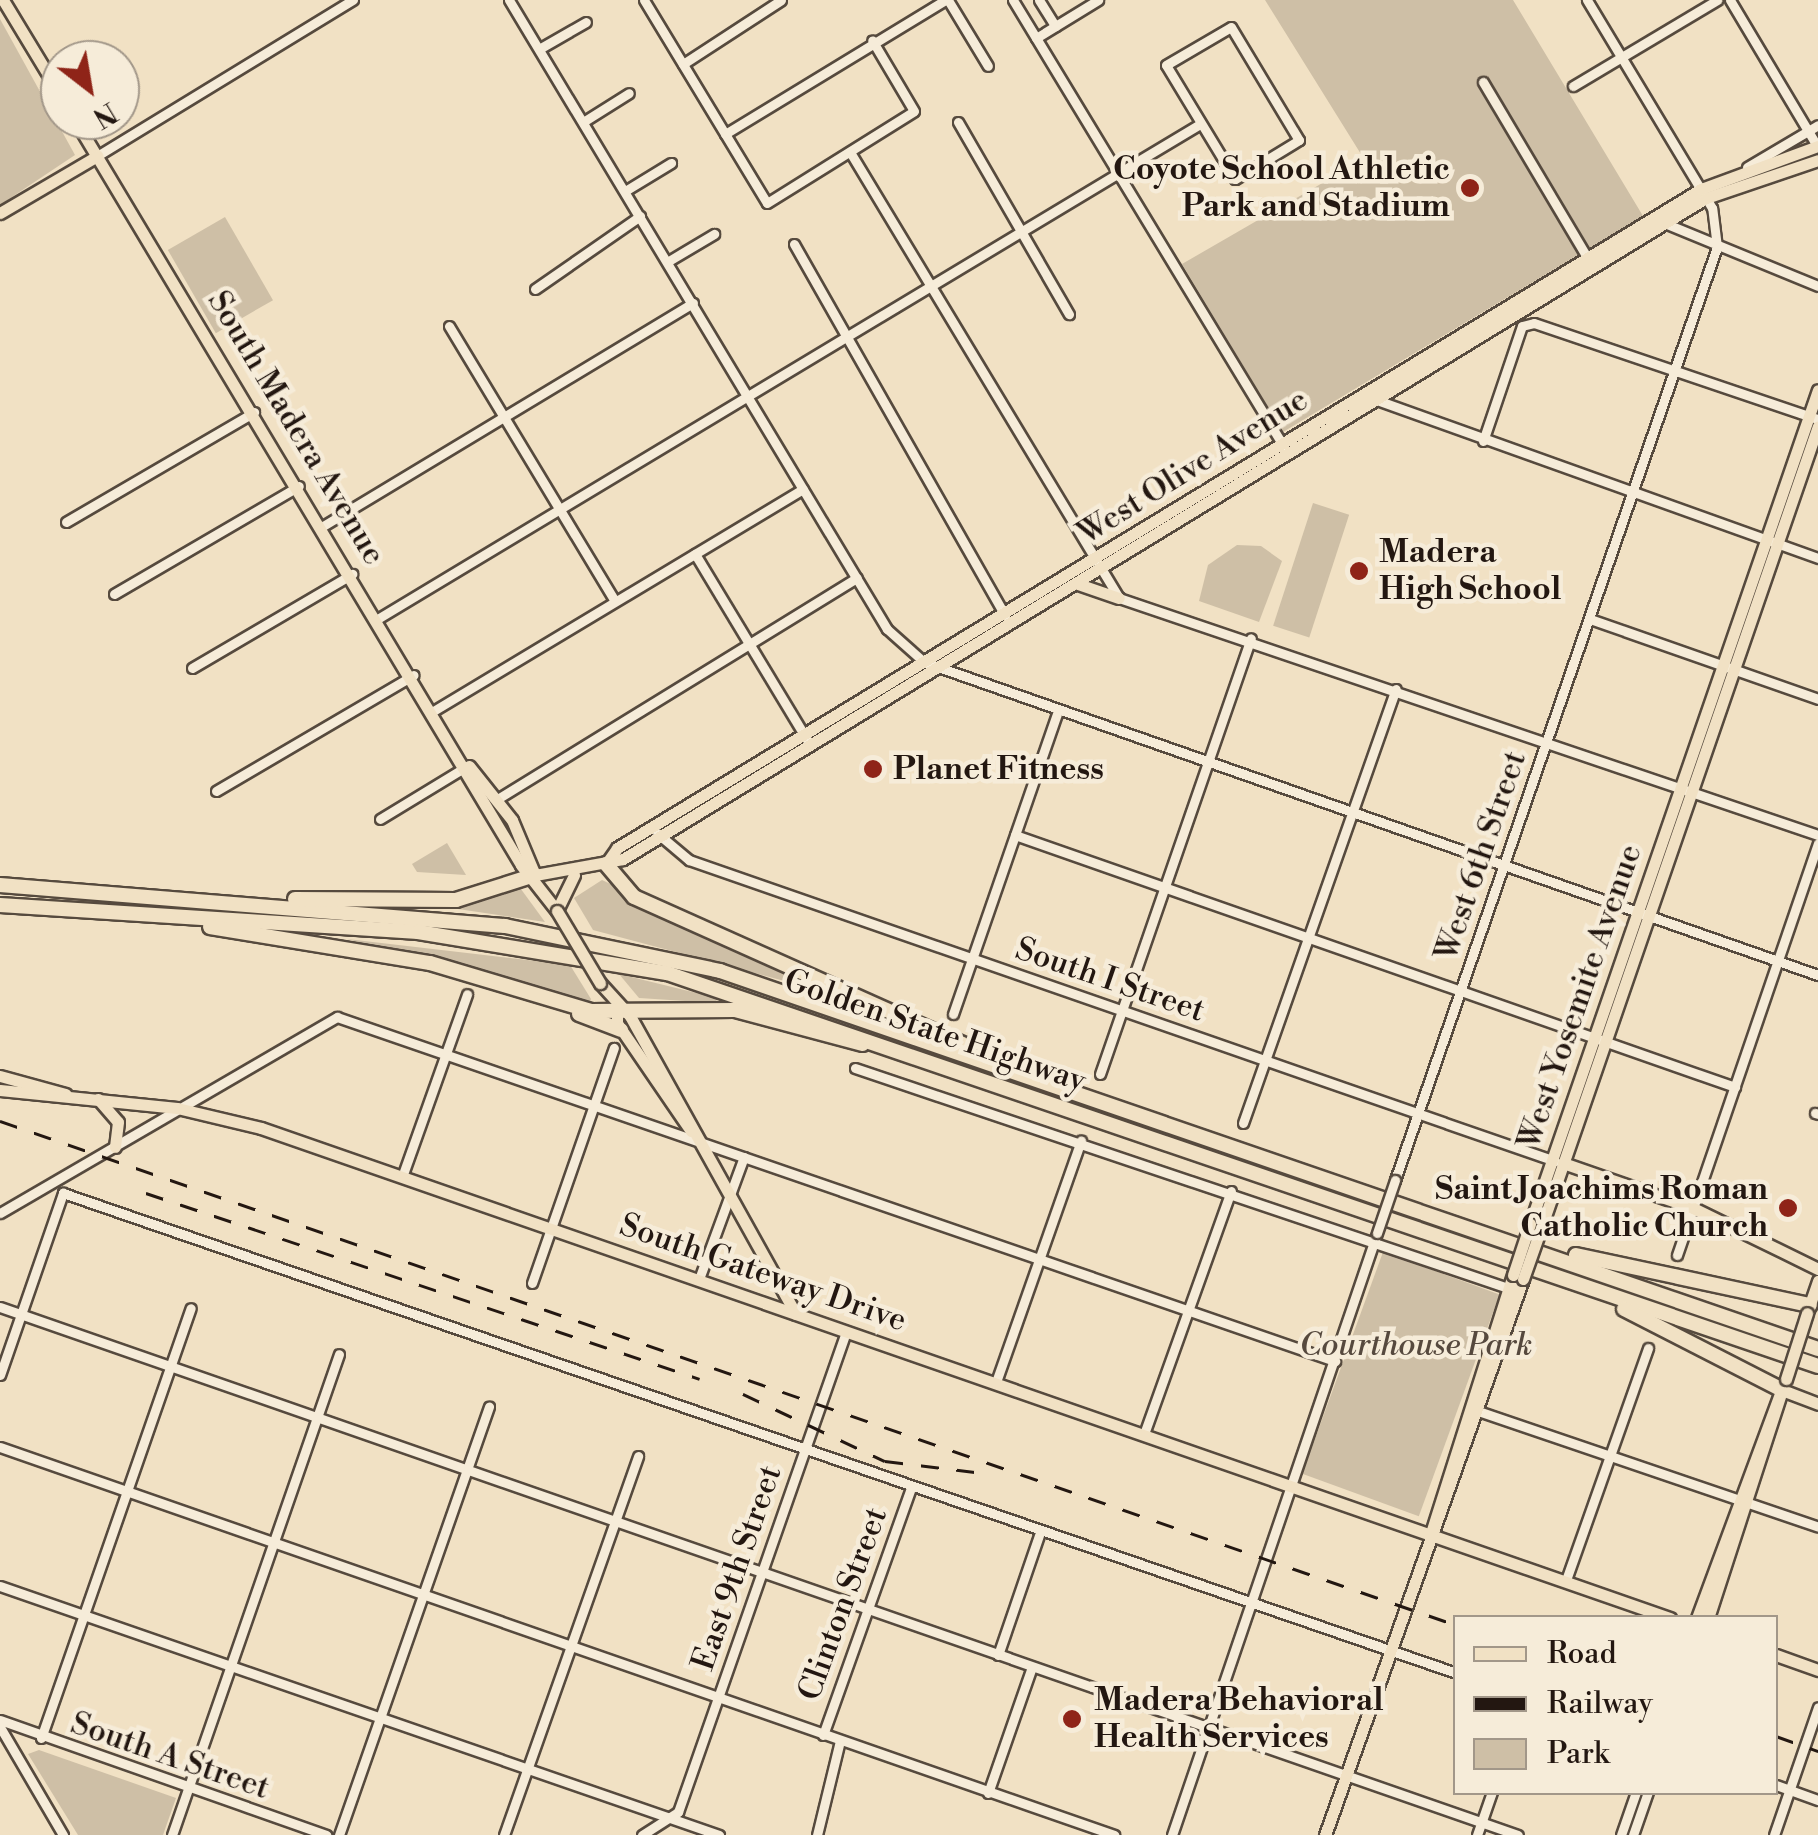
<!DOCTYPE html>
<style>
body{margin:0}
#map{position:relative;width:1818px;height:1835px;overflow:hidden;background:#f1e1c4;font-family:"Libre Bodoni",serif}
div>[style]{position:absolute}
.green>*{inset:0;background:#cebfa6;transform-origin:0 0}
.roads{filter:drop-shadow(2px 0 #564a3e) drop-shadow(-2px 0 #564a3e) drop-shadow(0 2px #564a3e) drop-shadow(0 -2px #564a3e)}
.minor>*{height:9px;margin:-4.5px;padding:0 4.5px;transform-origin:4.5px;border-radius:4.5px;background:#f6ecd9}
.major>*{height:11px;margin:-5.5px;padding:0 5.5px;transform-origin:5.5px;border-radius:5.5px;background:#f1e1c4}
.highway>*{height:14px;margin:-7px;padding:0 7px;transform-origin:7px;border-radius:7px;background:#f1e1c4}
.rail>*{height:2.5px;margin-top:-1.25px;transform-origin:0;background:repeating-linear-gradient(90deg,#231711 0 18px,transparent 0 36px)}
.bridges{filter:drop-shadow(2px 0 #564a3e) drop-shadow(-2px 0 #564a3e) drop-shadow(0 2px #564a3e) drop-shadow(0 -2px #564a3e)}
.minor-bridge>*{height:9px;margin:-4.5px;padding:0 4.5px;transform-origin:4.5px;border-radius:4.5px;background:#f6ecd9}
.major-bridge>*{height:11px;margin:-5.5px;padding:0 5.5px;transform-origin:5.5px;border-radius:5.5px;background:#f1e1c4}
.dots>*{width:28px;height:28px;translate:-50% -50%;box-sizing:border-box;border:5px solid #f6ecd9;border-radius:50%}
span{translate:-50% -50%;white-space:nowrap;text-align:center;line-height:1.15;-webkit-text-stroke:9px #f6ecd9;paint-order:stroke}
.poi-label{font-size:32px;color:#231711;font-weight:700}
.right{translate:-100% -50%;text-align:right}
.left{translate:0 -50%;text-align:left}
.street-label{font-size:32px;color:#231711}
.park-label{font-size:32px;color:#56493e;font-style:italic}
.legend{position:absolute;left:1453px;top:1615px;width:325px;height:180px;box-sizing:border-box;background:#f6ecd9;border:2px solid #a29789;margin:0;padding:12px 18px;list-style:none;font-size:30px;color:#231711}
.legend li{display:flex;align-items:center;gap:20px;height:50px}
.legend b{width:50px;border:2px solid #a29789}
.north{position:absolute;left:40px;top:40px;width:100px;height:100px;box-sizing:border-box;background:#f6ecd9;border:2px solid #a29789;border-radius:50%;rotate:149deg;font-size:28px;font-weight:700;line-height:40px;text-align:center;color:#231711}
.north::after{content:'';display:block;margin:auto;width:35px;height:45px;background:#8f2418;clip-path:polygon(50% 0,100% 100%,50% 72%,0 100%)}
</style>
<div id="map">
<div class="green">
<div style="clip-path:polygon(1265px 0,1513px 0,1643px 216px,1283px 432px,1182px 264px,1364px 159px)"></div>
<div style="clip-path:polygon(0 19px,75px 155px,0 205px)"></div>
<div style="left:225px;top:217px;width:96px;height:66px;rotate:60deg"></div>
<div style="left:1313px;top:503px;width:38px;height:129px;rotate:18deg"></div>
<div style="clip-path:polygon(1237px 545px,1261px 546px,1282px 561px,1259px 622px,1199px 601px,1208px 565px)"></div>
<div style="clip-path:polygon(447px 843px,466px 875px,417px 872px,412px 864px)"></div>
<div style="clip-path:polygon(602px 880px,832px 988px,830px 993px,593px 930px,574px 898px)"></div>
<div style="clip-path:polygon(518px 885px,545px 922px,458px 909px,458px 904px)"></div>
<div style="clip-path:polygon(347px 939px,570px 965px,591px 999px,589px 1004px)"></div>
<div style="clip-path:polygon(619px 974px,717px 998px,716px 1003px,639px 998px)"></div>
<div style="left:1383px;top:1252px;width:124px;height:236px;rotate:20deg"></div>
<div style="clip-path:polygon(39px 1750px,176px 1798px,163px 1835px,78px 1835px,28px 1754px)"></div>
</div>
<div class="roads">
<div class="minor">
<div style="left:509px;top:0;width:734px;rotate:59deg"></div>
<div style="left:887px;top:629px;width:50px;rotate:41.7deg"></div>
<div style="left:924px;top:662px;width:947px;rotate:19.3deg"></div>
<div style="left:644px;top:0;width:237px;rotate:58.8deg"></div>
<div style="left:767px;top:203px;width:173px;rotate:-32deg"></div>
<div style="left:914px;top:111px;width:82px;rotate:-120.6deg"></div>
<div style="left:948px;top:0;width:77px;rotate:58.8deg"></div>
<div style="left:1013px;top:0;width:523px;rotate:58.77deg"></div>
<div style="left:1039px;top:0;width:31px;rotate:58deg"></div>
<div style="left:1730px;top:0;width:170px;rotate:59.2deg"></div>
<div style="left:1231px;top:27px;width:132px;rotate:59deg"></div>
<div style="left:1299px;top:140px;width:75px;rotate:148.6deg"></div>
<div style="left:1235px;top:179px;width:133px;rotate:-121.2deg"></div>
<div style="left:1166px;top:65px;width:75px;rotate:-30.3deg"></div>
<div style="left:1036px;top:38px;width:73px;rotate:-31.5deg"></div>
<div style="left:539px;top:49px;width:54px;rotate:-29.9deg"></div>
<div style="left:683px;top:64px;width:117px;rotate:-33.1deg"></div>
<div style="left:1483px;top:82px;width:204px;rotate:59.3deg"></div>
<div style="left:1573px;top:86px;width:168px;rotate:-30.8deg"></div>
<div style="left:583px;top:122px;width:54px;rotate:-32.2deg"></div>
<div style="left:958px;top:122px;width:222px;rotate:60deg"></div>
<div style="left:725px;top:134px;width:258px;rotate:-31.3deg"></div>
<div style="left:850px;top:152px;width:521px;rotate:58.9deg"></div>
<div style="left:1119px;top:598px;width:738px;rotate:18.73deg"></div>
<div style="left:97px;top:156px;width:300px;rotate:-31.4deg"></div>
<div style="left:1747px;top:167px;width:82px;rotate:-30.6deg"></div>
<div style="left:625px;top:191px;width:54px;rotate:-31.3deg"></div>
<div style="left:1667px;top:224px;width:163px;rotate:22.3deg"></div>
<div style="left:794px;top:244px;width:427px;rotate:60.4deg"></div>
<div style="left:667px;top:262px;width:55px;rotate:-30.8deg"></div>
<div style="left:535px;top:289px;width:128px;rotate:-34.8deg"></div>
<div style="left:449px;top:326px;width:321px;rotate:58.9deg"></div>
<div style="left:1374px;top:399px;width:472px;rotate:19.7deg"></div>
<div style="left:1483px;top:441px;width:121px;rotate:-71.3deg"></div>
<div style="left:1522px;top:326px;width:12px;rotate:-14deg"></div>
<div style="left:1534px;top:323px;width:300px;rotate:18.7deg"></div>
<div style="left:66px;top:522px;width:218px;rotate:-30.3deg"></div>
<div style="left:323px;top:526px;width:432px;rotate:-31.1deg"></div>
<div style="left:695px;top:554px;width:217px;rotate:58.9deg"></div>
<div style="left:114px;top:594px;width:214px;rotate:-30.3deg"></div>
<div style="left:379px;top:618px;width:958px;rotate:-31.04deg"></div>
<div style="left:1590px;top:619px;width:242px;rotate:19.3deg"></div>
<div style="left:192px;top:668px;width:186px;rotate:-30.4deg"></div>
<div style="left:435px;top:710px;width:429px;rotate:-31deg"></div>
<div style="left:216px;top:791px;width:229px;rotate:-30.4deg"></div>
<div style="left:499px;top:798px;width:420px;rotate:-31.6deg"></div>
<div style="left:380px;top:819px;width:102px;rotate:-31.3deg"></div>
<div style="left:657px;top:833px;width:42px;rotate:40.2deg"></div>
<div style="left:689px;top:860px;width:917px;rotate:19.17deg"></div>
<div style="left:1015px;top:835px;width:763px;rotate:19.29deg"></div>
<div style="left:953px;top:1014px;width:318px;rotate:-70.9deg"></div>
<div style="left:855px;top:1068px;width:689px;rotate:18.62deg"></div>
<div style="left:1100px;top:1074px;width:461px;rotate:-70.9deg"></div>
<div style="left:1815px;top:1113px;width:3px;rotate:18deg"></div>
<div style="left:1243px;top:1123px;width:460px;rotate:-70.6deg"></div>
<div style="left:402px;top:1177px;width:194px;rotate:-70.4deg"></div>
<div style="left:1395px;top:1180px;width:987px;rotate:-70.96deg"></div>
<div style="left:1717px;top:247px;width:39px;rotate:-97deg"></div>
<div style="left:1712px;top:208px;width:243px;rotate:-121deg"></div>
<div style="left:63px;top:1193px;width:1473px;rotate:19.01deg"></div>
<div style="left:0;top:1213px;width:390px;rotate:-30.2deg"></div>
<div style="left:337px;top:1017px;width:1056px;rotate:19.02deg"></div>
<div style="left:1677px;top:1255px;width:435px;rotate:-71.1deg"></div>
<div style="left:699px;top:1279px;width:130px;rotate:-69.8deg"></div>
<div style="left:532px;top:1283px;width:249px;rotate:-70.8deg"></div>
<div style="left:0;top:1307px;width:1607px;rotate:19.18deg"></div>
<div style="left:0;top:1375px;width:193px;rotate:-70.9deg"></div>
<div style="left:996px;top:1382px;width:256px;rotate:-70.6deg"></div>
<div style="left:1475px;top:1410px;width:362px;rotate:18.8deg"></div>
<div style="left:1144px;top:1434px;width:258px;rotate:-70.3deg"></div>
<div style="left:0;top:1447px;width:1180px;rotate:19.2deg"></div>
<div style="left:1566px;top:1580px;width:246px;rotate:-70.5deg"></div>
<div style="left:0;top:1586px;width:761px;rotate:19.1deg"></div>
<div style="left:998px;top:1655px;width:127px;rotate:-71.1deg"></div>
<div style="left:0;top:1720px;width:346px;rotate:19.4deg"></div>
<div style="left:0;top:1727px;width:125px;rotate:59.7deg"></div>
<div style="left:823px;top:1735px;width:260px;rotate:-70.4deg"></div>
<div style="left:41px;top:1738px;width:455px;rotate:-70.8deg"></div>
<div style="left:1776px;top:1785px;width:45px;rotate:19.7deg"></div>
<div style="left:988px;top:1793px;width:133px;rotate:-70.8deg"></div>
<div style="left:172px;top:1835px;width:509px;rotate:-70.85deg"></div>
<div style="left:339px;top:1835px;width:454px;rotate:-70.7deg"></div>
<div style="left:504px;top:1835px;width:402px;rotate:-70.5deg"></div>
<div style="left:642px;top:1835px;width:43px;rotate:-32.6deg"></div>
<div style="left:678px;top:1812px;width:509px;rotate:-70.71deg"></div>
<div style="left:817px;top:1835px;width:97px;rotate:-76.3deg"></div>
<div style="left:1172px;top:1835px;width:633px;rotate:-71.19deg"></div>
<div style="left:1477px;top:1835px;width:46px;rotate:-70.8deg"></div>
<div style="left:1621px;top:1835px;width:46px;rotate:-70.8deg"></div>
<div style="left:1633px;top:1835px;width:46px;rotate:-70.8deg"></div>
<div style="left:1774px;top:1835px;width:135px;rotate:-71deg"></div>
</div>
<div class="major">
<div style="left:3px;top:0;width:110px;rotate:58.8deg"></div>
<div style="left:75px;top:120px;width:868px;rotate:59.09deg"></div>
<div style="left:521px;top:865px;width:58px;rotate:52deg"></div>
<div style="left:0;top:213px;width:113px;rotate:-30.4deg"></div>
<div style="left:1078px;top:584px;width:43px;rotate:18.9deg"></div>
<div style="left:469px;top:766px;width:69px;rotate:51.5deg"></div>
<div style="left:512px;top:820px;width:60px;rotate:67.3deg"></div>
<div style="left:606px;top:864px;width:19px;rotate:-55deg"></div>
<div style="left:617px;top:848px;width:1269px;rotate:-31.3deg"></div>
<div style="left:1701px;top:189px;width:125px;rotate:-20.2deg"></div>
<div style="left:535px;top:875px;width:89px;rotate:-10.3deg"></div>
<div style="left:623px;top:859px;width:1269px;rotate:-31.4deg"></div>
<div style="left:1706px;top:198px;width:118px;rotate:-18.7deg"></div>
<div style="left:557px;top:910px;width:39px;rotate:-64deg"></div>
<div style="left:600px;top:983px;width:45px;rotate:47.7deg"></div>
<div style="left:630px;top:1016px;width:341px;rotate:60.9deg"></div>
<div style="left:617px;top:1008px;width:15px;rotate:90deg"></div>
<div style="left:617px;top:1023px;width:131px;rotate:55.6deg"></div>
<div style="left:0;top:1076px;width:68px;rotate:15.3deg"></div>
<div style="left:0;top:1090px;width:178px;rotate:5.8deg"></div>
<div style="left:177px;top:1108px;width:86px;rotate:13.4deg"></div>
<div style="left:261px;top:1128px;width:1492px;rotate:19.18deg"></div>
<div style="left:98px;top:1099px;width:30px;rotate:49deg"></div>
<div style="left:118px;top:1122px;width:25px;rotate:97deg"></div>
<div style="left:1563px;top:1163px;width:138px;rotate:19.1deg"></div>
<div style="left:1693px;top:1208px;width:139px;rotate:26deg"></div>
<div style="left:1530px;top:1224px;width:882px;rotate:-70.95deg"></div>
<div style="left:1541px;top:1228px;width:848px;rotate:-70.95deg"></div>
<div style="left:1808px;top:1310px;width:31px;rotate:-71deg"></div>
<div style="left:1782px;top:1390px;width:39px;rotate:21deg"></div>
<div style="left:1431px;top:1533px;width:271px;rotate:-72.4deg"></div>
<div style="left:1697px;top:1618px;width:251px;rotate:-69.7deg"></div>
<div style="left:1708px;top:1618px;width:240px;rotate:-72deg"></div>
<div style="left:1776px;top:1655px;width:45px;rotate:19.7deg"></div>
<div style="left:1325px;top:1835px;width:590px;rotate:-70.4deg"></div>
</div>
<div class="highway">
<div style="left:606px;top:864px;width:43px;rotate:49.7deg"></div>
<div style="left:634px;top:897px;width:360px;rotate:24.1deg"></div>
<div style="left:0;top:885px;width:507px;rotate:4.64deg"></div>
<div style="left:505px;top:926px;width:220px;rotate:11.8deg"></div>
<div style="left:720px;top:971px;width:1161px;rotate:19deg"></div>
<div style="left:295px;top:899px;width:161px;rotate:0.4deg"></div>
<div style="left:456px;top:900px;width:83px;rotate:-17.6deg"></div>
<div style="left:0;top:905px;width:419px;rotate:3.7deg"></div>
<div style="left:418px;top:932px;width:252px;rotate:9.4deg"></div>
<div style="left:667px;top:973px;width:1216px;rotate:18.85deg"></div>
<div style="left:210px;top:927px;width:223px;rotate:9.3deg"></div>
<div style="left:430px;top:963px;width:168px;rotate:16.6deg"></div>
<div style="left:591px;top:1011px;width:144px;rotate:-0.4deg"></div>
<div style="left:735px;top:1010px;width:132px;rotate:14.9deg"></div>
<div style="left:579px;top:1014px;width:45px;rotate:20.9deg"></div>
<div style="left:1576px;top:1255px;width:239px;rotate:12.1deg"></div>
<div style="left:1624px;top:1309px;width:178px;rotate:27.1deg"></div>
</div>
</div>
<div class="rail">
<div style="left:0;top:1121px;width:1541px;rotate:19.09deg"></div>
<div style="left:146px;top:1193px;width:584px;rotate:18.56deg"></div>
<div style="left:743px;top:1394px;width:157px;rotate:25.3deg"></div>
<div style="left:885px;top:1461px;width:107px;rotate:7deg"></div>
<div style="left:1776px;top:1736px;width:45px;rotate:19.7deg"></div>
</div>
<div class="bridges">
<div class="minor-bridge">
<div style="left:1377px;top:1233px;width:56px;rotate:-71.2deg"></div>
</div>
<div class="major-bridge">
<div style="left:557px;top:911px;width:84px;rotate:59.2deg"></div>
<div style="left:1513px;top:1275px;width:54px;rotate:-71.6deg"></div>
<div style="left:1523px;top:1279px;width:54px;rotate:-70.6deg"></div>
<div style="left:1786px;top:1379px;width:69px;rotate:-72.3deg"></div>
</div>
</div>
<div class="dots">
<div style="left:1470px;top:188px;background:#8f2418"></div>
<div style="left:1359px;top:571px;background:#8f2418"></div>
<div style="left:873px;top:769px;background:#8f2418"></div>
<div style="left:1788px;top:1208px;background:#8f2418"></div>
<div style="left:1072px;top:1719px;background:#8f2418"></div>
</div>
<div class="poi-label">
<span class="right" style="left:1450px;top:188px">Coyote School Athletic<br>Park and Stadium</span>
<span class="left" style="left:1379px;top:571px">Madera<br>High School</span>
<span class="left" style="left:893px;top:769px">Planet Fitness</span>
<span class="right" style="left:1768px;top:1208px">Saint Joachims Roman<br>Catholic Church</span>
<span class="left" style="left:1094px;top:1719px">Madera Behavioral<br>Health Services</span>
</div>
<div class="street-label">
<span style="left:296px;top:428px;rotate:59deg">South Madera Avenue</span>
<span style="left:1193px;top:467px;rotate:-32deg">West Olive Avenue</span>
<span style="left:1481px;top:856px;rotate:-71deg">West 6th Street</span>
<span style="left:1110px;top:980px;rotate:19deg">South I Street</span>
<span style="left:1580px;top:997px;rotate:-71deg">West Yosemite Avenue</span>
<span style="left:935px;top:1031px;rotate:19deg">Golden State Highway</span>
<span style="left:763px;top:1273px;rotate:19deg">South Gateway Drive</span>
<span style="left:737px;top:1568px;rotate:-71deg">East 9th Street</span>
<span style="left:843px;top:1604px;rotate:-70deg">Clinton Street</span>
<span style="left:170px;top:1756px;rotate:19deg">South A Street</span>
</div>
<div class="park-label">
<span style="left:1416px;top:1345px">Courthouse Park</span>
</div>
<ul class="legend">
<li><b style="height:12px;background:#f1e1c4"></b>Road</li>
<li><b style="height:12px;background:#231711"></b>Railway</li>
<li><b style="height:28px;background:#cebfa6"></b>Park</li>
</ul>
<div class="north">N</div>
</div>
